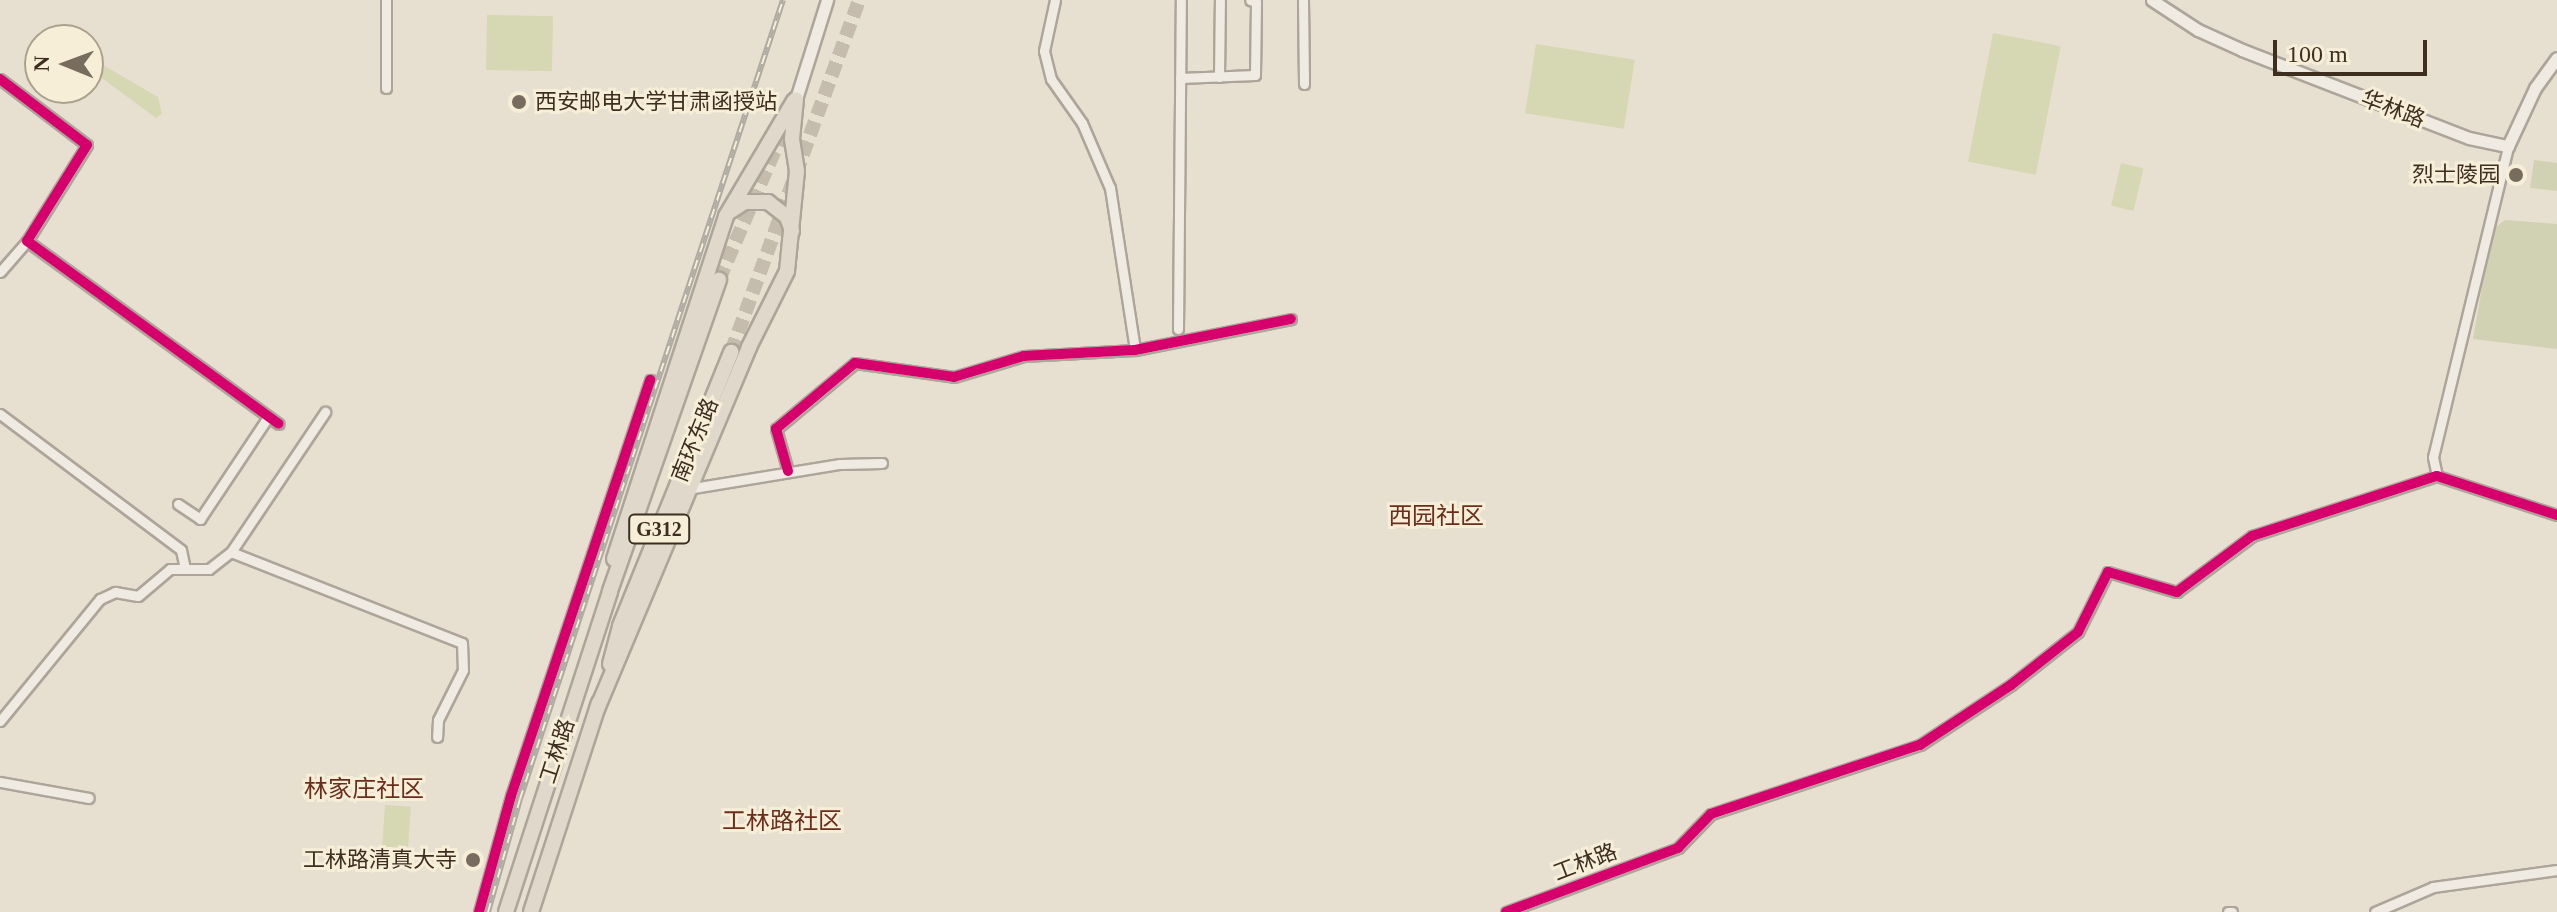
<!DOCTYPE html>
<meta charset="utf-8">
<style>
body{margin:0}
#map{position:relative;width:2557px;height:912px;overflow:hidden;background:#e7e0d1;font-family:"Times New Roman","Noto Sans SC",serif}
div>[style]{position:absolute}
.green>*{inset:0;background:#d6d7b3;transform-origin:0 0}
.cemetery>*{inset:0;background:#d1d1b3}
.trunk-tunnel>*{height:14px;margin-top:-7px;transform-origin:0;background:repeating-linear-gradient(90deg,#c5bcae 0 14px,transparent 0 21px)}
.roads{filter:drop-shadow(2px 0 #ada599) drop-shadow(-2px 0 #ada599) drop-shadow(0 2px #ada599) drop-shadow(0 -2px #ada599)}
.minor>*{height:9px;margin:-4.5px;padding:0 4.5px;transform-origin:4.5px;border-radius:4.5px;background:#efebe3}
.tertiary>*{height:11px;margin:-5.5px;padding:0 5.5px;transform-origin:5.5px;border-radius:5.5px;background:#efebe3}
.trunk>*{height:14px;margin:-7px;padding:0 7px;transform-origin:7px;border-radius:7px;background:#e0d9cb}
.rail>*{height:6px;margin-top:-3px;transform-origin:0;background:repeating-linear-gradient(90deg,#f7eed8 0 9px,#afaaa2 0 18px);box-sizing:border-box;border-block:2px solid #afaaa2}
.cycleway>*{height:10px;margin:-5px;padding:0 5px;transform-origin:5px;border-radius:5px;background:#d6006c}
.dots>*{width:22px;height:22px;translate:-50% -50%;box-sizing:border-box;border:4px solid #f7eed8;border-radius:50%}
span{translate:-50% -50%;white-space:nowrap;text-align:center;line-height:1.15;-webkit-text-stroke:6px #f7eed8;paint-order:stroke}
.shield-label span{padding:2px 6px;background:#f7eed8;border:2px solid;border-radius:6px;-webkit-text-stroke-width:0}
.shield-label{font-size:20px;color:#3d2e20;font-weight:700}
.poi-label{font-size:22px;color:#3d2e20}
.left{translate:0 -50%;text-align:left}
.right{translate:-100% -50%;text-align:right}
.street-label{font-size:22px;color:#3d2e20}
.neighbourhood-label{font-size:24px;color:#6b2e1e}
.north{position:absolute;left:24px;top:24px;width:80px;height:80px;box-sizing:border-box;background:#f7eed8;border:2px solid #ada18e;border-radius:50%;rotate:271deg;font-size:22px;font-weight:700;line-height:32px;text-align:center;color:#3d2e20}
.north::after{content:'';display:block;margin:auto;width:28px;height:36px;background:#786c5e;clip-path:polygon(50% 0,100% 100%,50% 72%,0 100%)}
.scale{position:absolute;left:2273px;top:40px;width:154px;height:36px;box-sizing:border-box;border:4px solid #3d2e20;border-top:0;padding-left:10px;font-size:24px;line-height:28px;white-space:nowrap;color:#3d2e20;-webkit-text-stroke:6px #f7eed8;paint-order:stroke}
</style>
<div id="map">
<div class="green">
<div style="left:487px;top:15px;width:66px;height:55px;rotate:1deg"></div>
<div style="left:1993px;top:33px;width:69px;height:131px;rotate:11deg"></div>
<div style="left:1536px;top:44px;width:100px;height:70px;rotate:9deg"></div>
<div style="clip-path:polygon(91px 58px,158px 97px,162px 114px,156px 118px,99px 76px,88px 67px)"></div>
<div style="left:2121px;top:163px;width:23px;height:44px;rotate:13deg"></div>
<div style="left:385px;top:805px;width:26px;height:44px;rotate:4deg"></div>
</div>
<div class="cemetery">
<div style="clip-path:polygon(2534px 160px,2557px 163px,2557px 191px,2530px 188px)"></div>
<div style="clip-path:polygon(2505px 220px,2557px 224px,2557px 349px,2473px 339px,2492px 230px)"></div>
</div>
<div class="trunk-tunnel">
<div style="left:719px;top:280px;width:180px;rotate:-66.7deg"></div>
<div style="left:731px;top:352px;width:375px;rotate:-70deg"></div>
</div>
<div class="roads">
<div class="minor">
<div style="left:386px;top:0;width:88px;rotate:90deg"></div>
<div style="left:1055px;top:0;width:52px;rotate:102.2deg"></div>
<div style="left:1044px;top:51px;width:29px;rotate:76deg"></div>
<div style="left:1051px;top:79px;width:54px;rotate:54.8deg"></div>
<div style="left:1082px;top:123px;width:71px;rotate:66.7deg"></div>
<div style="left:1110px;top:188px;width:164px;rotate:81.2deg"></div>
<div style="left:1303px;top:0;width:84px;rotate:89.3deg"></div>
<div style="left:1219px;top:77px;width:77px;rotate:-89.3deg"></div>
<div style="left:1180px;top:78px;width:75px;rotate:-2.3deg"></div>
<div style="left:1255px;top:75px;width:73px;rotate:-89.2deg"></div>
<div style="left:1256px;top:2px;width:6px;rotate:-162deg"></div>
<div style="left:0;top:79px;width:109px;rotate:37.2deg"></div>
<div style="left:87px;top:145px;width:113px;rotate:122deg"></div>
<div style="left:27px;top:241px;width:311px;rotate:36deg"></div>
<div style="left:0;top:272px;width:41px;rotate:-48.9deg"></div>
<div style="left:1178px;top:329px;width:329px;rotate:-89.5deg"></div>
<div style="left:0;top:414px;width:226px;rotate:36.9deg"></div>
<div style="left:181px;top:550px;width:19px;rotate:78deg"></div>
<div style="left:788px;top:471px;width:44px;rotate:-105.9deg"></div>
<div style="left:776px;top:429px;width:103px;rotate:-39.9deg"></div>
<div style="left:855px;top:363px;width:100px;rotate:8deg"></div>
<div style="left:954px;top:377px;width:73px;rotate:-16.7deg"></div>
<div style="left:1024px;top:356px;width:111px;rotate:-3.1deg"></div>
<div style="left:1135px;top:350px;width:159px;rotate:-11.2deg"></div>
<div style="left:2437px;top:476px;width:19px;rotate:-102deg"></div>
<div style="left:2433px;top:457px;width:320px;rotate:-76.4deg"></div>
<div style="left:693px;top:488px;width:149px;rotate:-9.3deg"></div>
<div style="left:840px;top:464px;width:42px;rotate:-1.4deg"></div>
<div style="left:178px;top:504px;width:27px;rotate:34deg"></div>
<div style="left:200px;top:519px;width:123px;rotate:-56.3deg"></div>
<div style="left:231px;top:552px;width:248px;rotate:21.5deg"></div>
<div style="left:462px;top:643px;width:27px;rotate:88deg"></div>
<div style="left:463px;top:670px;width:56px;rotate:116.6deg"></div>
<div style="left:438px;top:720px;width:17px;rotate:93deg"></div>
<div style="left:0;top:721px;width:158px;rotate:-50.7deg"></div>
<div style="left:100px;top:599px;width:17px;rotate:-25deg"></div>
<div style="left:115px;top:592px;width:23px;rotate:10deg"></div>
<div style="left:138px;top:596px;width:42px;rotate:-40.2deg"></div>
<div style="left:170px;top:569px;width:39px"></div>
<div style="left:209px;top:569px;width:28px;rotate:-38deg"></div>
<div style="left:231px;top:552px;width:169px;rotate:-56.1deg"></div>
<div style="left:0;top:782px;width:90px;rotate:10.2deg"></div>
<div style="left:479px;top:912px;width:120px;rotate:-74.6deg"></div>
<div style="left:511px;top:796px;width:439px;rotate:-71.5deg"></div>
<div style="left:1506px;top:912px;width:184px;rotate:-20.4deg"></div>
<div style="left:1678px;top:848px;width:47px;rotate:-45.9deg"></div>
<div style="left:1711px;top:814px;width:220px;rotate:-18.3deg"></div>
<div style="left:1920px;top:745px;width:109px;rotate:-33.4deg"></div>
<div style="left:2011px;top:685px;width:85px;rotate:-38.3deg"></div>
<div style="left:2078px;top:632px;width:67px;rotate:-63.4deg"></div>
<div style="left:2108px;top:572px;width:72px;rotate:16.2deg"></div>
<div style="left:2177px;top:592px;width:94px;rotate:-36.7deg"></div>
<div style="left:2252px;top:536px;width:194px;rotate:-18deg"></div>
<div style="left:2437px;top:476px;width:126px;rotate:18deg"></div>
<div style="left:2228px;top:912px;width:4px"></div>
<div style="left:2375px;top:912px;width:63px;rotate:-23.3deg"></div>
<div style="left:2433px;top:887px;width:125px;rotate:-7.8deg"></div>
</div>
<div class="tertiary">
<div style="left:2152px;top:0;width:55px;rotate:33.1deg"></div>
<div style="left:2198px;top:30px;width:48px;rotate:24.4deg"></div>
<div style="left:2242px;top:50px;width:243px;rotate:21.2deg"></div>
<div style="left:2469px;top:138px;width:40px;rotate:12deg"></div>
<div style="left:2508px;top:146px;width:64px;rotate:-65deg"></div>
<div style="left:2535px;top:88px;width:37px;rotate:-54deg"></div>
<div style="left:796px;top:99px;width:104px;rotate:-72.6deg"></div>
</div>
<div class="trunk">
<div style="left:731px;top:211px;width:17px;rotate:-33deg"></div>
<div style="left:745px;top:202px;width:23px"></div>
<div style="left:768px;top:202px;width:24px;rotate:38deg"></div>
<div style="left:787px;top:217px;width:15px;rotate:70deg"></div>
<div style="left:614px;top:559px;width:361px;rotate:-71.9deg"></div>
<div style="left:726px;top:216px;width:134px;rotate:-59.4deg"></div>
<div style="left:610px;top:664px;width:39px;rotate:-75deg"></div>
<div style="left:620px;top:626px;width:296px;rotate:-67.9deg"></div>
<div style="left:597px;top:709px;width:393px;rotate:-67.2deg"></div>
<div style="left:749px;top:347px;width:85px;rotate:-63.4deg"></div>
<div style="left:787px;top:271px;width:100px;rotate:-84.3deg"></div>
<div style="left:797px;top:171px;width:32px;rotate:-99deg"></div>
<div style="left:792px;top:139px;width:40px;rotate:-84.3deg"></div>
<div style="left:506px;top:912px;width:337px;rotate:-72deg"></div>
<div style="left:610px;top:591px;width:330px;rotate:-70.7deg"></div>
<div style="left:531px;top:912px;width:220px;rotate:-72deg"></div>
</div>
</div>
<div class="rail">
<div style="left:488px;top:912px;width:117px;rotate:-74.2deg"></div>
<div style="left:520px;top:799px;width:841px;rotate:-71.78deg"></div>
</div>
<div class="cycleway">
<div style="left:0;top:79px;width:109px;rotate:37.2deg"></div>
<div style="left:87px;top:145px;width:113px;rotate:122deg"></div>
<div style="left:27px;top:241px;width:311px;rotate:36deg"></div>
<div style="left:788px;top:471px;width:44px;rotate:-105.9deg"></div>
<div style="left:776px;top:429px;width:103px;rotate:-39.9deg"></div>
<div style="left:855px;top:363px;width:100px;rotate:8deg"></div>
<div style="left:954px;top:377px;width:73px;rotate:-16.7deg"></div>
<div style="left:1024px;top:356px;width:111px;rotate:-3.1deg"></div>
<div style="left:1135px;top:350px;width:159px;rotate:-11.2deg"></div>
<div style="left:479px;top:912px;width:120px;rotate:-74.6deg"></div>
<div style="left:511px;top:796px;width:439px;rotate:-71.5deg"></div>
<div style="left:1506px;top:912px;width:184px;rotate:-20.4deg"></div>
<div style="left:1678px;top:848px;width:47px;rotate:-45.9deg"></div>
<div style="left:1711px;top:814px;width:220px;rotate:-18.3deg"></div>
<div style="left:1920px;top:745px;width:109px;rotate:-33.4deg"></div>
<div style="left:2011px;top:685px;width:85px;rotate:-38.3deg"></div>
<div style="left:2078px;top:632px;width:67px;rotate:-63.4deg"></div>
<div style="left:2108px;top:572px;width:72px;rotate:16.2deg"></div>
<div style="left:2177px;top:592px;width:94px;rotate:-36.7deg"></div>
<div style="left:2252px;top:536px;width:194px;rotate:-18deg"></div>
<div style="left:2437px;top:476px;width:126px;rotate:18deg"></div>
</div>
<div class="dots">
<div style="left:519px;top:102px;background:#786c5e"></div>
<div style="left:2516px;top:175px;background:#786c5e"></div>
<div style="left:473px;top:860px;background:#786c5e"></div>
</div>
<div class="shield-label">
<span style="left:659px;top:529px">G312</span>
</div>
<div class="poi-label">
<span class="left" style="left:535px;top:102px">西安邮电大学甘肃函授站</span>
<span class="right" style="left:2500px;top:175px">烈士陵园</span>
<span class="right" style="left:457px;top:860px">工林路清真大寺</span>
</div>
<div class="street-label">
<span style="left:2393px;top:109px;rotate:21deg">华林路</span>
<span style="left:695px;top:440px;rotate:-68deg">南环东路</span>
<span style="left:557px;top:751px;rotate:-72deg">工林路</span>
<span style="left:1585px;top:862px;rotate:-21deg">工林路</span>
</div>
<div class="neighbourhood-label">
<span style="left:1436px;top:517px">西园社区</span>
<span style="left:364px;top:790px">林家庄社区</span>
<span style="left:782px;top:822px">工林路社区</span>
</div>
<div class="north">N</div>
<div class="scale">100 m</div>
</div>
